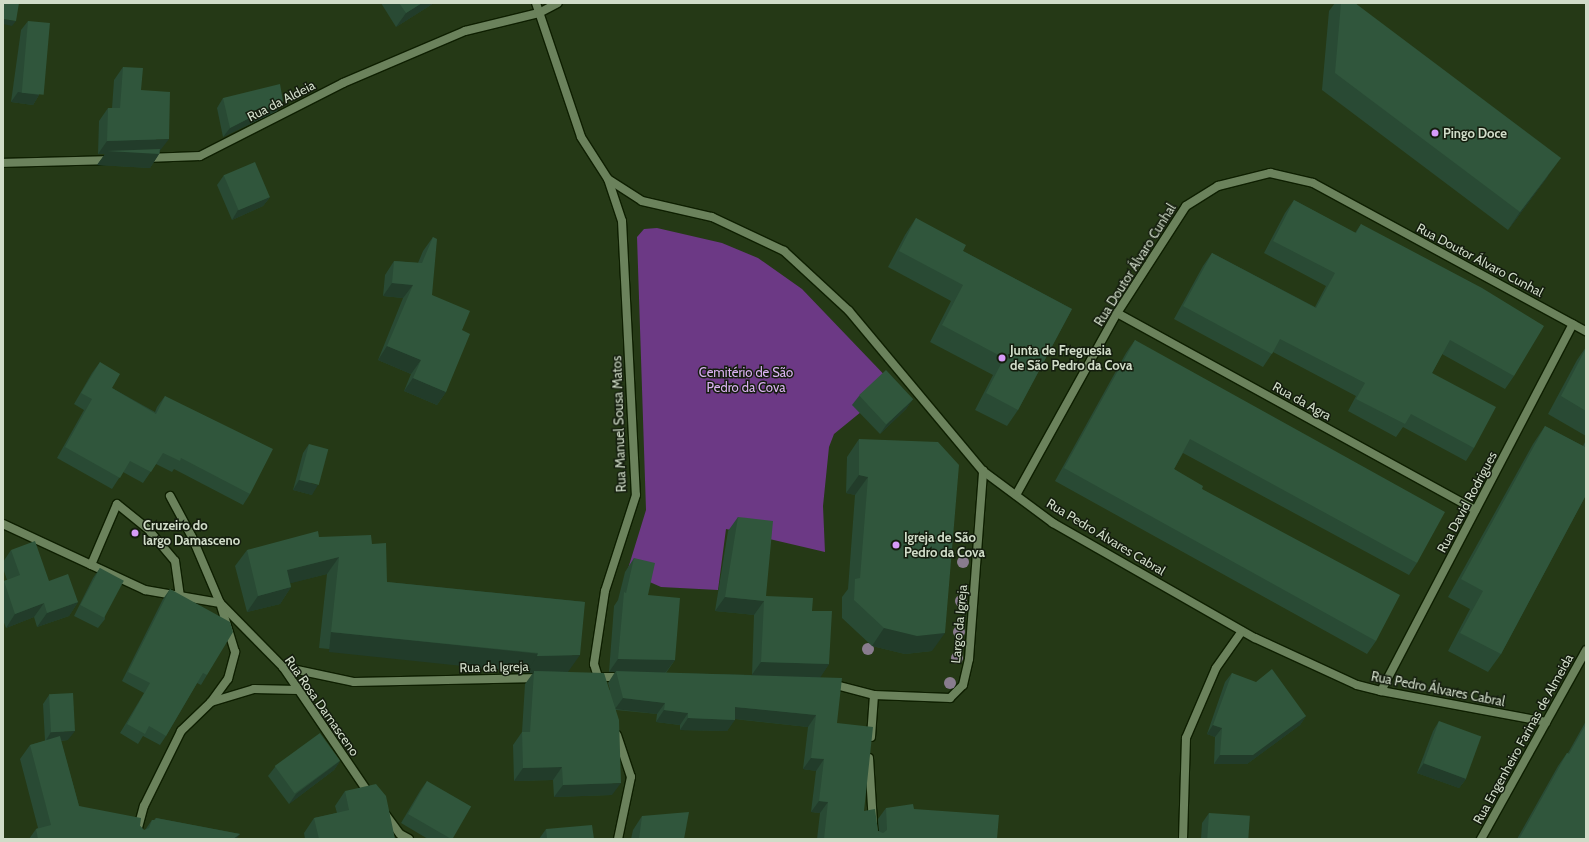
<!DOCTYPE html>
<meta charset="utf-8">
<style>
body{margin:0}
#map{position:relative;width:1589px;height:842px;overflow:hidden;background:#253916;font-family:Cabin,sans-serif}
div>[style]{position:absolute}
.green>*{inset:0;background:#6c3985}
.roads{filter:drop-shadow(1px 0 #0e1f00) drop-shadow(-1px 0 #0e1f00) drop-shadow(0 1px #0e1f00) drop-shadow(0 -1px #0e1f00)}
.service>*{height:8px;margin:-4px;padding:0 4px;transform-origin:4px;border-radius:4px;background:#6b825c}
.minor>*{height:8px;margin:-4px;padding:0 4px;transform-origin:4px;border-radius:4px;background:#6b825c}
.tertiary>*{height:8px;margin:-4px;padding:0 4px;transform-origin:4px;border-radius:4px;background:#6b825c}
.trees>*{width:12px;height:12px;margin:-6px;border-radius:50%;background:#897c8e}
.wall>*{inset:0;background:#294a34}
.shaded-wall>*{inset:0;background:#223c2a;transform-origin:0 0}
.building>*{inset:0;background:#30563c;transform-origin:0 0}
.dots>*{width:11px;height:11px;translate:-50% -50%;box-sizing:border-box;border:2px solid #141d0e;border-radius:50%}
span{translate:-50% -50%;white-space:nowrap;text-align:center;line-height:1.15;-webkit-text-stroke:3px #141d0e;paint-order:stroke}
.street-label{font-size:13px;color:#d0dcc8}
.poi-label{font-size:13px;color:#d0dcc8;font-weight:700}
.left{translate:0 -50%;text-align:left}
.park-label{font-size:13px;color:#dab2f1}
.frame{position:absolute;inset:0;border:4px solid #d0dcc8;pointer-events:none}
</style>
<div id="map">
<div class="green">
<div style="clip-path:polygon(657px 228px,722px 243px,758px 258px,802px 289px,894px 385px,834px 434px,829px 447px,823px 506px,825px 552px,726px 529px,718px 590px,661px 587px,627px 572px,646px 510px,637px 237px,644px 229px)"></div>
</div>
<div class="roads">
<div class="service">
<div style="left:170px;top:496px;width:47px;rotate:61.8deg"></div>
<div style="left:192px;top:537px;width:72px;rotate:67deg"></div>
<div style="left:91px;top:565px;width:66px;rotate:-66.9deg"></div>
<div style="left:117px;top:504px;width:38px;rotate:39deg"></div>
<div style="left:147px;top:528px;width:43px;rotate:49.7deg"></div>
<div style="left:175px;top:561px;width:35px;rotate:82deg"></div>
</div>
<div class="minor">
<div style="left:536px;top:3px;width:141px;rotate:71.4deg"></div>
<div style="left:581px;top:137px;width:50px;rotate:57.3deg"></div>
<div style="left:608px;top:179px;width:44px;rotate:71.6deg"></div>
<div style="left:622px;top:221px;width:274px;rotate:87.1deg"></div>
<div style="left:636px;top:495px;width:101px;rotate:107.9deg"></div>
<div style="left:605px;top:591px;width:74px;rotate:98.6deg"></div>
<div style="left:594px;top:664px;width:17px;rotate:73deg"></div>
<div style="left:146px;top:158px;width:54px;rotate:-2.1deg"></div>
<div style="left:200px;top:156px;width:161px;rotate:-27deg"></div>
<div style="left:343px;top:83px;width:133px;rotate:-23.1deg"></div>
<div style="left:465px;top:31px;width:76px;rotate:-13.7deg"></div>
<div style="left:539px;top:13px;width:21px;rotate:-28deg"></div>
<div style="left:3px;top:163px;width:107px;rotate:-1.6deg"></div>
<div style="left:608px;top:179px;width:40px;rotate:32.9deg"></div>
<div style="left:642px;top:201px;width:72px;rotate:12.9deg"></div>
<div style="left:712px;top:217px;width:80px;rotate:25.3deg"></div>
<div style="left:784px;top:251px;width:88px;rotate:42.7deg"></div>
<div style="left:849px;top:311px;width:209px;rotate:50.1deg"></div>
<div style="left:983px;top:471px;width:87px;rotate:36.6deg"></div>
<div style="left:1053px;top:523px;width:232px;rotate:29.7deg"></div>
<div style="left:1255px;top:638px;width:112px;rotate:24.7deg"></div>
<div style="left:1357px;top:685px;width:25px;rotate:14deg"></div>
<div style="left:1381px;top:691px;width:168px;rotate:10.6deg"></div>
<div style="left:1117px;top:313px;width:409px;rotate:28.8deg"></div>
<div style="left:1016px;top:495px;width:208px;rotate:-61deg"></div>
<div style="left:1117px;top:313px;width:127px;rotate:-57.2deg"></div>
<div style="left:1186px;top:206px;width:38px;rotate:-32deg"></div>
<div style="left:1218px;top:186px;width:54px;rotate:-14deg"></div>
<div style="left:1270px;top:173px;width:44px;rotate:13.1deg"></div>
<div style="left:1313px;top:183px;width:311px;rotate:28.5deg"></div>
<div style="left:3px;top:524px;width:157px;rotate:24.9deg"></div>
<div style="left:145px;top:590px;width:76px;rotate:9.8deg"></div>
<div style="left:220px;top:603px;width:90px;rotate:45.5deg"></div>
<div style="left:283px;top:667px;width:155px;rotate:55.8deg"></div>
<div style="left:283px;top:667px;width:73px;rotate:11.9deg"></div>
<div style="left:354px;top:682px;width:186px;rotate:-1.2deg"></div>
<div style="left:596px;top:677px;width:26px"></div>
<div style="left:832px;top:684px;width:43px;rotate:14.7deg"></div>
<div style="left:874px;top:695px;width:76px;rotate:2.3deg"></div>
<div style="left:950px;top:698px;width:18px;rotate:-45deg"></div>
<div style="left:963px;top:685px;width:27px;rotate:-77deg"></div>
<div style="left:969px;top:659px;width:189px;rotate:-85.7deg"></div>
<div style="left:1381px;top:691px;width:414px;rotate:-62.4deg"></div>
<div style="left:211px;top:702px;width:29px;rotate:-54deg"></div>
<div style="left:228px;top:679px;width:28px;rotate:-75deg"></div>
<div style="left:235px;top:652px;width:48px;rotate:-106.9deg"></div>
<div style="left:617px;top:735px;width:44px;rotate:71.6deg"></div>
<div style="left:631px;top:777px;width:63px;rotate:101.8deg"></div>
<div style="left:871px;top:737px;width:42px;rotate:-85.9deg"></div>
<div style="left:869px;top:758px;width:81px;rotate:86.5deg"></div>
<div style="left:386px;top:815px;width:24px;rotate:54deg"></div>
<div style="left:400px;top:834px;width:10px;rotate:29deg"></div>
<div style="left:135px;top:839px;width:34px;rotate:-75deg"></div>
<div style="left:144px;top:806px;width:84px;rotate:-63.7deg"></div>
<div style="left:181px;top:731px;width:42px;rotate:-44deg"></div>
<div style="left:211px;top:702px;width:45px;rotate:-16.8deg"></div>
<div style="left:254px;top:689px;width:44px;rotate:1.3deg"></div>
<div style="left:1183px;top:839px;width:101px;rotate:-88.3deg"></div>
<div style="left:1186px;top:738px;width:76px;rotate:-66.8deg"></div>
<div style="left:1216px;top:668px;width:45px;rotate:-54.9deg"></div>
</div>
<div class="tertiary">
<div style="left:1481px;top:839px;width:216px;rotate:-60.9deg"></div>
</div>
</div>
<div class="trees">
<div style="left:963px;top:562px"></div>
<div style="left:961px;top:601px"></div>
<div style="left:959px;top:632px"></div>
<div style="left:868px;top:649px"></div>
<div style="left:957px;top:658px"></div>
<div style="left:950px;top:683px"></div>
</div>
<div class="wall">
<div style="clip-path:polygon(381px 3px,434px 3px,396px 27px)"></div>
<div style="clip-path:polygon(1335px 3px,1355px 3px,1548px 176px,1508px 230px,1322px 90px,1329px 11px)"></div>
<div style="clip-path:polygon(28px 21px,39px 95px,33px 105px,11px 102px,21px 30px)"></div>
<div style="clip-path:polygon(123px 67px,141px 90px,160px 152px,159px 154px,150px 168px,97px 165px,105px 154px,98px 154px,99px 121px,108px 108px,112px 108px,114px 80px)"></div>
<div style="clip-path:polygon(223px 98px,283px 101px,277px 111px,223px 137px,217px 108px)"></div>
<div style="clip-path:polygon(224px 175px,270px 197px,263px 206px,232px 220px,217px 185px)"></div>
<div style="clip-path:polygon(1294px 200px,1355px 233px,1361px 224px,1514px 376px,1505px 389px,1442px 354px,1432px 373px,1474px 448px,1466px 461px,1403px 427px,1396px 437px,1348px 411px,1356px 396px,1273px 352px,1263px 367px,1174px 319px,1203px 266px,1212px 253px,1315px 307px,1326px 286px,1264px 253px,1285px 213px)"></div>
<div style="clip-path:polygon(916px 218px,963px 251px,1072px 309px,1018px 410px,1007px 426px,975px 410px,993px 375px,930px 342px,951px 301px,888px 267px,905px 235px)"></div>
<div style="clip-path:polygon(433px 237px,432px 295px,462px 330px,446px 392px,437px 405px,404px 391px,411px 374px,378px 360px,403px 298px,383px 296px,385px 275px,394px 261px,418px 263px,423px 251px)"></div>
<div style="clip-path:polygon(1135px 340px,1417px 563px,1409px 575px,1183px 453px,1174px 469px,1202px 489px,1376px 641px,1367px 654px,1055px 481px,1126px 353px)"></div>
<div style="clip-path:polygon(1586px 347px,1586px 436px,1548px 414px,1577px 360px)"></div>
<div style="clip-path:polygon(100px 362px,112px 388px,155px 412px,157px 407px,165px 396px,250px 494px,243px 505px,174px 469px,172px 472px,156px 464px,143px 483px,123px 472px,112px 489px,57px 458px,84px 410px,74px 404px,92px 373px)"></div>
<div style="clip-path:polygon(859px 396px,913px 399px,906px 409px,880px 434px,852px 405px)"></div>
<div style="clip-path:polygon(1545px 426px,1583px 446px,1586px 440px,1586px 495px,1501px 654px,1488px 672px,1448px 651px,1470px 609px,1448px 597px,1533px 444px)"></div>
<div style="clip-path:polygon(859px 439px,932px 651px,905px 654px,872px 646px,842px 618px,842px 597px,848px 589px,855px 495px,846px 493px,847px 457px)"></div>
<div style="clip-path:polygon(309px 444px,312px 495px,293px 490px,303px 453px)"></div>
<div style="clip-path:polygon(738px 517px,766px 596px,812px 611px,829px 664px,820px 677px,837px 723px,864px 811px,878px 831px,879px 831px,878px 819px,886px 808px,914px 809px,997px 839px,817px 839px,820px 813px,811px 812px,816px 771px,803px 769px,808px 727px,735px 719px,727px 731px,680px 730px,680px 725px,656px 722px,657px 714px,616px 710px,612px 795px,554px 797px,553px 780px,514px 781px,513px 745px,522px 732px,525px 684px,533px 673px,526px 673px,526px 669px,319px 648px,327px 574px,290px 583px,291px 587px,280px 604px,247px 612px,235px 566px,247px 550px,319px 537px,372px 544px,387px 582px,585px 602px,568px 672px,610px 690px,608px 683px,615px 672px,609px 672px,614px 606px,618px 600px,625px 572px,634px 558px,648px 595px,675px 660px,666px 673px,752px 675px,754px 615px,715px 611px,728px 531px)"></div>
<div style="clip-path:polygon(11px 550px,49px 581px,78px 602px,69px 616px,37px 627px,34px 617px,6px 628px,3px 620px,3px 583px,4px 581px,7px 580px,3px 568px,3px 562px)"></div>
<div style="clip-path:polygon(100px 568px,105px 619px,98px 628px,74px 616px,93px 578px)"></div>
<div style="clip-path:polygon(170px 589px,207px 675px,201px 685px,197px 683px,166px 736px,160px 745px,143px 736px,138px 744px,120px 733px,144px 693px,122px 681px,163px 599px)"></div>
<div style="clip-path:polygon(1232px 673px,1306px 716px,1300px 725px,1247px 764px,1214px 764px,1215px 737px,1207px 734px,1225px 682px)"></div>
<div style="clip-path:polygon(49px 695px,68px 740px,61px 741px,79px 806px,140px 826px,144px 830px,145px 830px,152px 820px,154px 820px,156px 818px,240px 834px,236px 839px,29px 839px,36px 829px,38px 828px,20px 759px,30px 745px,45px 741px,43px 704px)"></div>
<div style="clip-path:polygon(1439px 721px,1466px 779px,1459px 788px,1417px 773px,1433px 731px)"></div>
<div style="clip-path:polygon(1586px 721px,1586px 839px,1517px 839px,1558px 766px,1567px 753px,1568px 753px)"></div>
<div style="clip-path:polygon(340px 761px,334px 770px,289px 804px,268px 776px,275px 767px)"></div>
<div style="clip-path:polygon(427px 781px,452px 839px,428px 839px,401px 823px,420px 791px)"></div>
<div style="clip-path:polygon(345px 791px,395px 839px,305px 839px,304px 833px,314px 818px,337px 813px,335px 806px)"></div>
<div style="clip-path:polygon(1209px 813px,1249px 839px,1201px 839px,1202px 823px)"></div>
<div style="clip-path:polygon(642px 816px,684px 839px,631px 839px,633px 830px)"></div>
<div style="clip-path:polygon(546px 829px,594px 839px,539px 839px)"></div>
</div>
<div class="shaded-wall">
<div style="clip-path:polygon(422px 3px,434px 3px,396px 27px,406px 13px)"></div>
<div style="clip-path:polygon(3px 19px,16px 21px,12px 26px,3px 24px)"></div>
<div style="clip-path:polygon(18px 92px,39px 95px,33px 105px,11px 102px)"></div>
<div style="clip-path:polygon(283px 101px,277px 111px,223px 137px,230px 128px)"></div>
<div style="clip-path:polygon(169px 139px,159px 152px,159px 154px,150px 168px,97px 165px,105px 154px,98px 154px,107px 141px)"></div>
<div style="clip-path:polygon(1561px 158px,1548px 176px,1508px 230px,1520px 212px)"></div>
<div style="clip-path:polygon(270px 197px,263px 206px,232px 220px,238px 210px)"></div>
<div style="clip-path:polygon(392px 283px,413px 285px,403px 298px,383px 296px)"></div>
<div style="clip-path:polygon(387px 346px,421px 360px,411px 374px,378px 360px)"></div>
<div style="clip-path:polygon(413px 378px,446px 392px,437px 405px,404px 391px)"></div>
<div style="clip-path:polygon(913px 399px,906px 409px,880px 434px,887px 424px)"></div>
<div style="clip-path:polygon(859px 475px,868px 477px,855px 495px,846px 493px)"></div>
<div style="clip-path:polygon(299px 480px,318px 485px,312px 495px,293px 490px)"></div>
<div style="clip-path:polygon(339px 557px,327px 574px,276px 587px,287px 570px)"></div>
<div style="clip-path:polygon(291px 587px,280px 604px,247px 612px,258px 596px)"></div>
<div style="clip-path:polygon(725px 597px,764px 601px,754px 615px,715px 611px)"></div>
<div style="clip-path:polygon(78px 602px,69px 616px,37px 627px,47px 613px)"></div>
<div style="clip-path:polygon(44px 603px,34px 617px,6px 628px,15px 614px)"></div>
<div style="clip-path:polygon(884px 628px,945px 633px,932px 651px,905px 654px,872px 646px)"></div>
<div style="left:331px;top:632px;width:208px;height:20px;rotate:6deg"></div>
<div style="clip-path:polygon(580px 655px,568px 672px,534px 671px,533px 673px,526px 673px,537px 656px)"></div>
<div style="clip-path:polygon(618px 659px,675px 660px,665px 673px,609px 672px)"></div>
<div style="clip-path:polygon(761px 662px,829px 664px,820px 678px,751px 676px)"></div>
<div style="clip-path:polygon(623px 698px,665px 703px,657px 714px,615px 709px)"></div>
<div style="clip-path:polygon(735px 707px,816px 715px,808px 727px,727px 718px)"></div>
<div style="clip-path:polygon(664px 710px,688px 713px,680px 725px,656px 722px)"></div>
<div style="clip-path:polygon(1306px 716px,1300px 725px,1247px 764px,1214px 764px,1220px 755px)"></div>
<div style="clip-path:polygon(688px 718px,735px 720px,727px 731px,680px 730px)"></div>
<div style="clip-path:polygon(1213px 725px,1222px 728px,1215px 737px,1207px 734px)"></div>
<div style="clip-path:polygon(75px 731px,68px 740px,45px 742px,51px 732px)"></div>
<div style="clip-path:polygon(811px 758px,824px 759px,816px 771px,803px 769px)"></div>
<div style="clip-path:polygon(340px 761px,334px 770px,289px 804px,296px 794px)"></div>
<div style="clip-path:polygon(1424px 763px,1466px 779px,1459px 788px,1417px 773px)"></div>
<div style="clip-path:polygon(562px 767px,553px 780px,514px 781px,523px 768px)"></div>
<div style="clip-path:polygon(621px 783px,612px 795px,554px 797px,563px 785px)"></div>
<div style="clip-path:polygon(819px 801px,828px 802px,820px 813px,811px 812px)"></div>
<div style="clip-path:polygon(240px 834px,236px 839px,233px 839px)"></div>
</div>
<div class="building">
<div style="clip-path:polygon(3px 3px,19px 3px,16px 21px,3px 19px)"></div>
<div style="clip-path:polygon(399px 3px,422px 3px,406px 13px)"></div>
<div style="clip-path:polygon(1341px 3px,1355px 3px,1561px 158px,1520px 212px,1335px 73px)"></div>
<div style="left:28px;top:21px;width:22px;height:72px;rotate:5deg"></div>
<div style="clip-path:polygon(123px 67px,143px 68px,141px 90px,170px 92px,169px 139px,107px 141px,108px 108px,120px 108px)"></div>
<div style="clip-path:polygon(280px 84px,283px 101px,230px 128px,223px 98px)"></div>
<div style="clip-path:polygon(160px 149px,159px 154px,107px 151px)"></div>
<div style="left:255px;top:162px;width:38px;height:34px;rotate:67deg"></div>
<div style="clip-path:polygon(1294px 200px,1356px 233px,1361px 224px,1482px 288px,1544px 326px,1514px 376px,1450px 340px,1432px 373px,1496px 407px,1474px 448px,1411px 414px,1405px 424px,1356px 399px,1365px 383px,1280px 339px,1272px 354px,1183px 306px,1212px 253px,1316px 308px,1335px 273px,1273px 241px)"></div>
<div style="clip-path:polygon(916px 218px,966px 245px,963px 251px,1072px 309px,1018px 410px,986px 393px,1004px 358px,942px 325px,963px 285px,899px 251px)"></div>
<div style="clip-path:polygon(433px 237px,437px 239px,432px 295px,470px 311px,462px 330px,470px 334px,446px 392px,413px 378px,421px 360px,387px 346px,413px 285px,392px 283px,394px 261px,422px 263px)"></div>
<div style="clip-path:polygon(1135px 340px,1445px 512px,1417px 563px,1190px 439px,1174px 469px,1203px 486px,1202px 489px,1400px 595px,1376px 641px,1064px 468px)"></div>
<div style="clip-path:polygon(1586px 348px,1586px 411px,1561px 396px)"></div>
<div style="clip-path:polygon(100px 362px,120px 374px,112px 388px,156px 414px,165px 396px,273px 449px,250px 494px,181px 458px,180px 461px,163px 453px,151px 472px,130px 461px,120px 478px,65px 447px,92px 399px,81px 393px)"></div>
<div style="left:886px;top:370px;width:40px;height:37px;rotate:47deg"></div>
<div style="clip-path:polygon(1545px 426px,1585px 447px,1586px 444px,1586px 495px,1501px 654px,1460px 633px,1483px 591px,1461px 579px)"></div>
<div style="clip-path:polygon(859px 439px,938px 442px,959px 465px,945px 633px,917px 636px,884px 628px,854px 600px,855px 579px,860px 578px,868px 477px,859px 475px)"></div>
<div style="left:309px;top:444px;width:20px;height:37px;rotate:15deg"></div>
<div style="clip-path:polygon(738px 517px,773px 521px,766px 596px,813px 598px,812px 611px,832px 611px,829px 664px,761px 662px,764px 601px,725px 597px)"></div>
<div style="clip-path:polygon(318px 531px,319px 537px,371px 535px,372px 544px,386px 543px,387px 582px,585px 602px,580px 655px,537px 656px,538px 653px,331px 632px,339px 557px,287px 570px,291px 587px,258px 596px,247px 550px)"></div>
<div style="clip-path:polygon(35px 541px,49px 581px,68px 574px,78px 602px,47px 613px,44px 603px,15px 614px,4px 581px,20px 575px,11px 550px)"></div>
<div style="clip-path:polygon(634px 558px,655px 563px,648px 595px,680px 598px,675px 660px,618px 659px,624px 592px,626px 593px)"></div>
<div style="left:100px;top:568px;width:27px;height:42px;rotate:28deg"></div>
<div style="clip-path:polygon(170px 589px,230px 622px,233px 632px,207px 675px,203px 673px,166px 736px,149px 726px,145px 734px,127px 724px,150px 683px,128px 672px)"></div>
<div style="clip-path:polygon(1272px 669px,1306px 716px,1253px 755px,1220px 755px,1222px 728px,1213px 725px,1232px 673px,1256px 682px)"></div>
<div style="clip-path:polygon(534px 671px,604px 673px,619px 720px,621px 783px,563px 785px,562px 767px,523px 768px,522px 732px,530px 732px)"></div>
<div style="clip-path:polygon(616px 671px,842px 678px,837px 723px,873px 727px,864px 811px,875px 809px,878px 831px,883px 833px,887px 830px,886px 808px,913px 804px,914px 809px,999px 815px,997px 839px,824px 839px,828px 802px,819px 801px,824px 759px,811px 758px,816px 715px,735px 707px,735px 720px,688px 718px,688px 713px,664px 710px,665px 703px,623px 698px)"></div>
<div style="left:73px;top:693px;width:38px;height:24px;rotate:87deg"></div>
<div style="left:1439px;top:721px;width:45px;height:45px;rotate:20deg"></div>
<div style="clip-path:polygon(1586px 724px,1586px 839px,1519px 839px,1567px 753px,1569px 754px)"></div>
<div style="left:320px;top:733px;width:34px;height:56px;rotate:54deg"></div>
<div style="clip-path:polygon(60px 736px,79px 806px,141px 818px,140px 826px,144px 830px,149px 828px,152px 820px,155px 820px,156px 818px,240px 834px,233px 839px,38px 839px,36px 829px,51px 825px,30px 745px)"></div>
<div style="left:427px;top:781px;width:51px;height:38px;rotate:30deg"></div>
<div style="clip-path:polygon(376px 784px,386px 796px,395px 839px,319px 839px,314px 818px,349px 810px,345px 791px)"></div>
<div style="clip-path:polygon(689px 812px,684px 839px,639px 839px,642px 816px)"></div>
<div style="left:1209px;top:813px;width:41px;height:26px;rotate:4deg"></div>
<div style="clip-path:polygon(592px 825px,594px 839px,547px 839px,546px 829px)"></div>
</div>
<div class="dots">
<div style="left:1435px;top:133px;background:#d79bf9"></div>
<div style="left:1002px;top:358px;background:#d79bf9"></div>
<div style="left:135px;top:533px;background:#d79bf9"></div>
<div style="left:896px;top:545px;background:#d79bf9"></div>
</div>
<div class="street-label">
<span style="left:281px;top:101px;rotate:-27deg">Rua da Aldeia</span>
<span style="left:1480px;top:260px;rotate:28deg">Rua Doutor Álvaro Cunhal</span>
<span style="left:1135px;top:265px;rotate:-58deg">Rua Doutor Álvaro Cunhal</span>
<span style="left:1302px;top:401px;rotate:29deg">Rua da Agra</span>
<span style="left:619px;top:424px;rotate:-92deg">Rua Manuel Sousa Matos</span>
<span style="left:1467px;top:502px;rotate:-62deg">Rua David Rodrigues</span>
<span style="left:1106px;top:537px;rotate:31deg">Rua Pedro Álvares Cabral</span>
<span style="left:959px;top:624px;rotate:-85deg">Largo da Igreja</span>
<span style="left:494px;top:667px;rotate:-1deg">Rua da Igreja</span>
<span style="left:1438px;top:689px;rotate:11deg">Rua Pedro Álvares Cabral</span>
<span style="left:322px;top:706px;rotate:55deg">Rua Rosa Damasceno</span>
<span style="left:1523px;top:739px;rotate:-61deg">Rua Engenheiro Farinas de Almeida</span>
</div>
<div class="poi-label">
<span class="left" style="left:1443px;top:133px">Pingo Doce</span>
<span class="left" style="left:1010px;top:358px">Junta de Freguesia<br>de São Pedro da Cova</span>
<span class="left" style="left:143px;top:533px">Cruzeiro do<br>largo Damasceno</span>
<span class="left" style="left:904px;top:545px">Igreja de São<br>Pedro da Cova</span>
</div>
<div class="park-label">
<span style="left:746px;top:380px">Cemitério de São<br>Pedro da Cova</span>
</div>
<div class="frame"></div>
</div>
